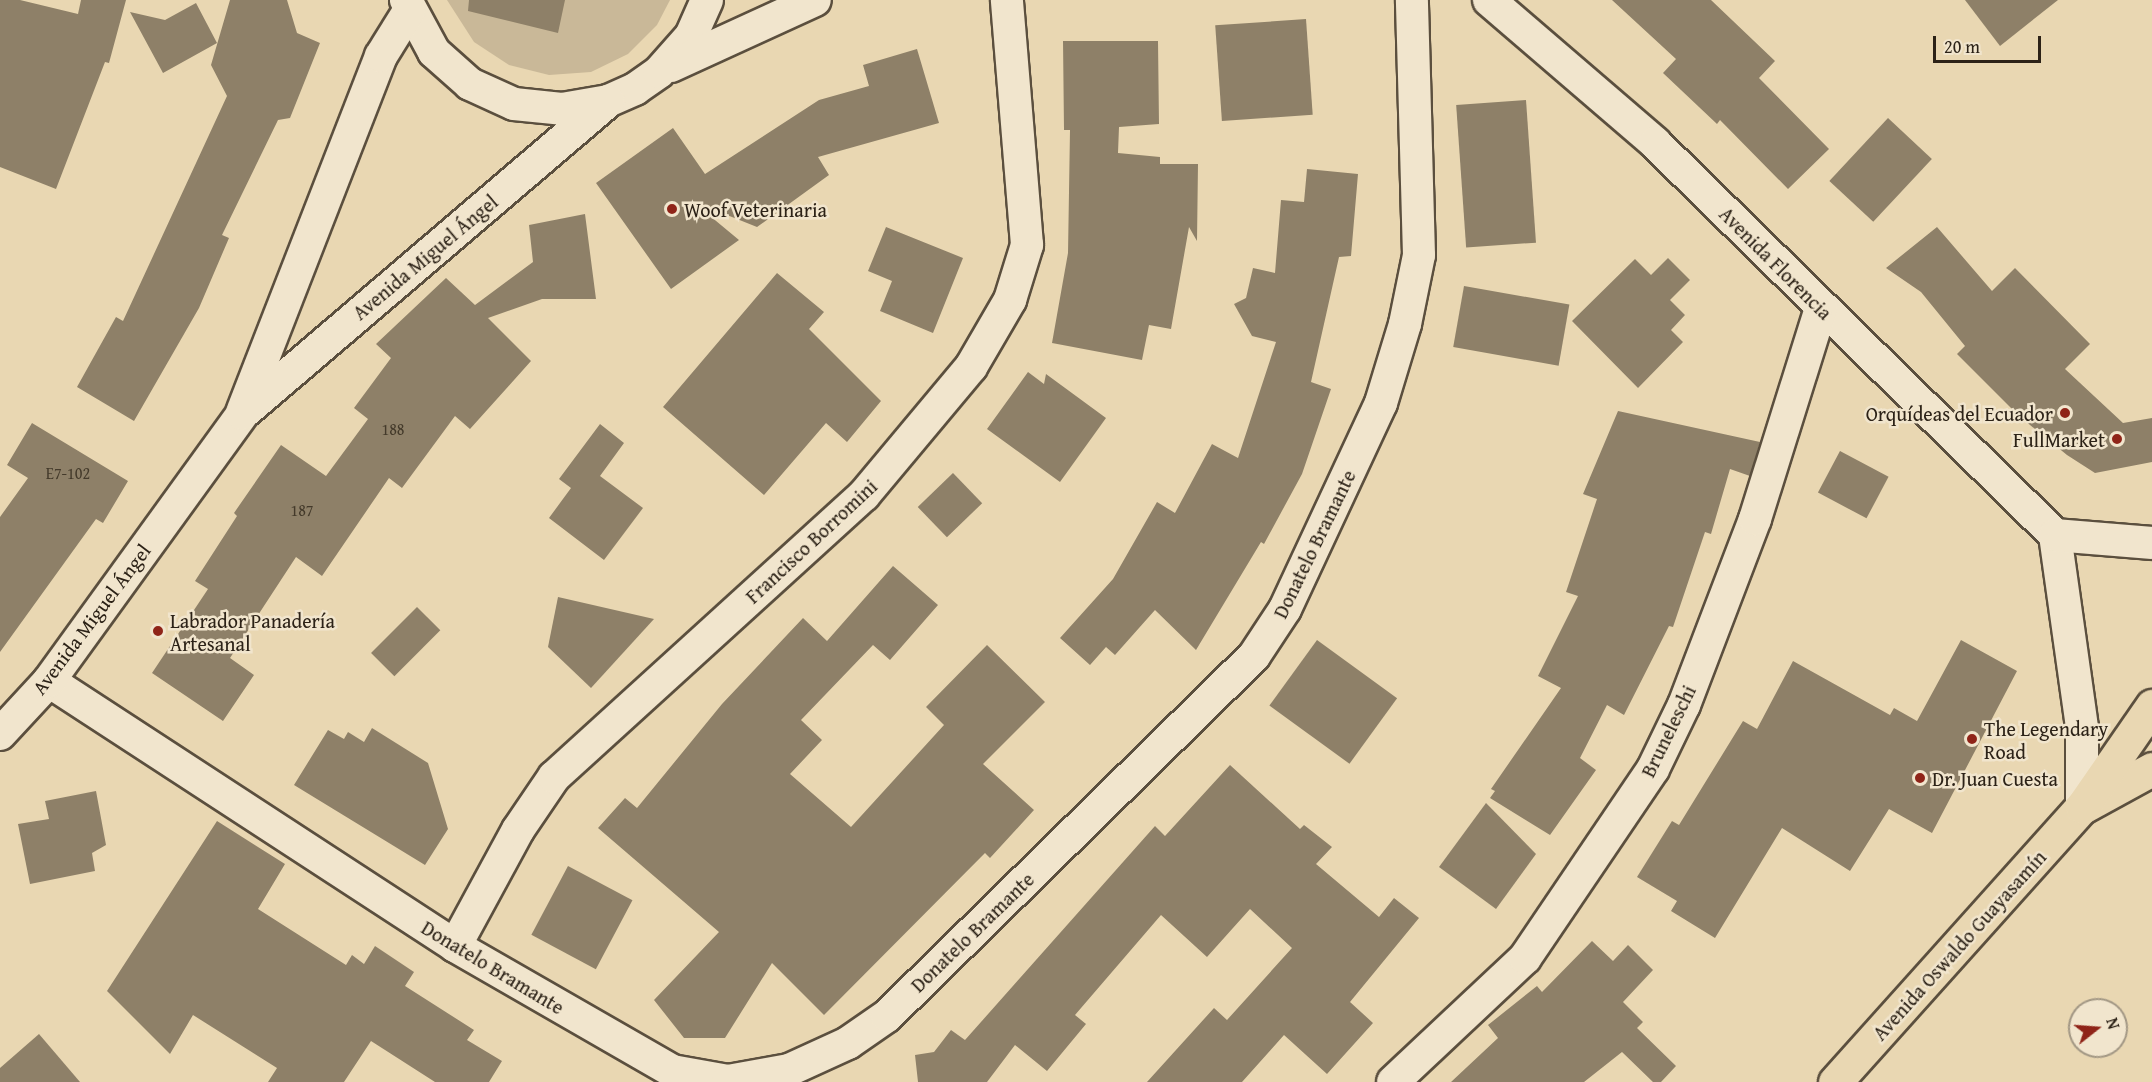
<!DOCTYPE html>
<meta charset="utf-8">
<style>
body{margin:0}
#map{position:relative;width:2152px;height:1082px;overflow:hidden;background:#e9d7b2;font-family:"Gentium Book Plus",serif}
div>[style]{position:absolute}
.green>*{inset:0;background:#c9b898}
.building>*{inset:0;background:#8e8068;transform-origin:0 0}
.roads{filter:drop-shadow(2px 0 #5b4f3e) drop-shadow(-2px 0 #5b4f3e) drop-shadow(0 2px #5b4f3e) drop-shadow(0 -2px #5b4f3e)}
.street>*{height:32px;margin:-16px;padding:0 16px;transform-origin:16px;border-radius:16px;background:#f1e5cd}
.primary>*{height:33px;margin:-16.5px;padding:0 16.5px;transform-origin:16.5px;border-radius:16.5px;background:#e9d7b2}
.dots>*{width:16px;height:16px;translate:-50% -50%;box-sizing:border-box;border:3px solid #f1e5cd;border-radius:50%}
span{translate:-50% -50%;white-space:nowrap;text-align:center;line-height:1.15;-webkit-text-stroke:5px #f1e5cd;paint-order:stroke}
.number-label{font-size:16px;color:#443a2b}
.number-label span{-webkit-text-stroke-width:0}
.poi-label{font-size:20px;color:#2c2217}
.left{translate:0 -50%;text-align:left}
.right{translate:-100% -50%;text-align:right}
.street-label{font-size:20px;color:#2c2217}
.north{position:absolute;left:2068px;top:998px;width:60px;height:60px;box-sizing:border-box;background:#f1e5cd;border:2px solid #a29784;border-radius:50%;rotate:73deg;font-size:16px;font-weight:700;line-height:24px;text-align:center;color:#2c2217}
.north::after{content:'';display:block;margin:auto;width:21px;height:27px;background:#8f2418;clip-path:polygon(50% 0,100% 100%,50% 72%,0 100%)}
.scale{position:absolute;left:1933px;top:36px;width:108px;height:27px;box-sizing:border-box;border:3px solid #2c2217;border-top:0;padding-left:8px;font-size:18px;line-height:21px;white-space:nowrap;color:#2c2217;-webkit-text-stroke:4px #f1e5cd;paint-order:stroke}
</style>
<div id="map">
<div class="green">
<div style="clip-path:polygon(447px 0,670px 0,657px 25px,628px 54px,591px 72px,549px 75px,509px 65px,474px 42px)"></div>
</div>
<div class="building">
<div style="clip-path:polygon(0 0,20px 0,78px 14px,81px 0,126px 0,109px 63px,105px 62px,56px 189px,0 167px)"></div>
<div style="clip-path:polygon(230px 0,287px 0,297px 33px,320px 43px,290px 118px,278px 120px,222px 235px,229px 238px,199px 308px,134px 421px,77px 387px,116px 317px,123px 321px,227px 96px,211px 65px)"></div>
<div style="clip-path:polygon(469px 0,565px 0,558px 33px,468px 11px)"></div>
<div style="clip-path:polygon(1612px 0,1711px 0,1775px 61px,1759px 78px,1829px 149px,1788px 189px,1720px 120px,1717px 124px,1663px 73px,1676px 59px)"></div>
<div style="clip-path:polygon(1965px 0,2058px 0,2000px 46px)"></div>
<div style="clip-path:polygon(196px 3px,217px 43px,163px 73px,130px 12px,165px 20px)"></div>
<div style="left:1306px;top:19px;width:96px;height:91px;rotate:86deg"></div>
<div style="clip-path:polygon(1063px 41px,1158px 41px,1159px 124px,1119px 127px,1118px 153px,1160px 157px,1160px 164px,1198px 164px,1197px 241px,1189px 227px,1171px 329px,1149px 325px,1142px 360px,1052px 343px,1068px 253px,1070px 130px,1064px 130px)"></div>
<div style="clip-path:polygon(917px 49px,939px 123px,818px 157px,829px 175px,757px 227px,692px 201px,739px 240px,671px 289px,596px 183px,673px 128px,705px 174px,819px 100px,869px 86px,863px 65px)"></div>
<div style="left:1526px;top:100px;width:143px;height:70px;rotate:86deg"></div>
<div style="left:1888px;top:118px;width:60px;height:86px;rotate:43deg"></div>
<div style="clip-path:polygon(1307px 169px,1358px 174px,1351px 256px,1339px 257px,1311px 382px,1331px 389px,1302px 474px,1264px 544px,1261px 542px,1196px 650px,1155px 610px,1115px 655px,1106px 647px,1090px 665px,1060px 638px,1113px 579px,1157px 502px,1175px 513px,1212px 444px,1238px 458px,1276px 342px,1252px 336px,1234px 304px,1246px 298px,1253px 268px,1275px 273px,1281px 200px,1304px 202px)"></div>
<div style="clip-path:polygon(585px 214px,596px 299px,542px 299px,488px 318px,531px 361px,470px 429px,455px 416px,402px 488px,389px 478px,322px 576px,296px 557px,230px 658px,254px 675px,223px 721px,152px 673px,208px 589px,195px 581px,237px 516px,234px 513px,281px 445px,326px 476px,368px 419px,354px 408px,391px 358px,376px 344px,446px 278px,475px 305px,533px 262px,529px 225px)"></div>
<div style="clip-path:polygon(886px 227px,963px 258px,933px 333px,880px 311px,892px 281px,868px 271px)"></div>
<div style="clip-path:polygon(1937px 227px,1992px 291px,2015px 268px,2090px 344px,2065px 369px,2123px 423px,2152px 418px,2152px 462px,2095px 473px,2067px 455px,2019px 416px,1957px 354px,1965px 346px,1921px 292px,1886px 268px)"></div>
<div style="clip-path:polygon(1668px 258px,1690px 280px,1670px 300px,1685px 315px,1671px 330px,1683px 342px,1638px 388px,1572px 321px,1635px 259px,1651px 275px)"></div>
<div style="clip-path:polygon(777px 273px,824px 312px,809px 329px,881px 401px,847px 442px,826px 423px,764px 495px,663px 407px)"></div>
<div style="left:1464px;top:286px;width:107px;height:62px;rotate:10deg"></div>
<div style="clip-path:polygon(1028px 372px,1044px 384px,1046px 374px,1106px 418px,1060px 482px,987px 429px)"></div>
<div style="clip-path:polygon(1618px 411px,1760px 442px,1750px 476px,1730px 469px,1711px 534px,1705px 532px,1673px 627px,1669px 626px,1624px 715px,1607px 705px,1580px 758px,1596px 770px,1550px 835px,1490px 798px,1495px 791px,1491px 789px,1561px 688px,1538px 676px,1578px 596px,1566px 592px,1597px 499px,1583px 494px)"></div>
<div style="clip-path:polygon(32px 423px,128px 481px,103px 523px,96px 519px,0 652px,0 517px,28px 478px,7px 465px)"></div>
<div style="clip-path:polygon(600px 424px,624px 443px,600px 476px,643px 508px,604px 560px,549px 518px,571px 488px,559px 479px)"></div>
<div style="left:1840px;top:451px;width:55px;height:47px;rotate:28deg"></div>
<div style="left:953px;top:473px;width:42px;height:49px;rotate:46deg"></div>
<div style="clip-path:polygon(893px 566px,938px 605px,890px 660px,873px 645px,801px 720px,822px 740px,790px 774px,851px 827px,944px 725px,926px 707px,987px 645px,1045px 702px,983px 764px,1034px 810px,990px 858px,985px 853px,824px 1015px,772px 963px,725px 1038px,684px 1038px,654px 1000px,719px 932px,598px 828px,625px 798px,637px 808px,722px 704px,803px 618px,827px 641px)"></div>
<div style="clip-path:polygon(558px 597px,654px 619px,591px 688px,548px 647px)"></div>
<div style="left:417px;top:607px;width:33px;height:65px;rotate:45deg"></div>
<div style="left:1317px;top:640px;width:99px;height:81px;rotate:36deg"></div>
<div style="clip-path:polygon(1961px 640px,2017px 671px,1932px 833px,1889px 809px,1850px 871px,1782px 828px,1715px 938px,1671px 911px,1677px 901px,1637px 877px,1672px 821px,1679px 825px,1743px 721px,1757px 729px,1793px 661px,1890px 715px,1894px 708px,1917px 721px)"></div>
<div style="clip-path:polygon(372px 728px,428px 763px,448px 829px,425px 865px,294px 785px,328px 730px,344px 739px,348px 732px,364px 742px)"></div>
<div style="clip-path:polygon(1230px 765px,1300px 829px,1304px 825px,1332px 847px,1316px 864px,1379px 917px,1394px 898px,1419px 918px,1350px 1002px,1373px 1023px,1327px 1074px,1284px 1035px,1242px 1082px,1147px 1082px,1214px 1008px,1227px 1020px,1292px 948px,1250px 909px,1207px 957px,1161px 915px,1075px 1015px,1086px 1024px,1047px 1071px,1015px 1045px,987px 1082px,918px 1082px,915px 1055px,934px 1052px,951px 1030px,965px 1040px,1155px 826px,1165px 836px)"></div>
<div style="clip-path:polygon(96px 791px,106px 845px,92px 853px,95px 871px,30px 884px,18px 824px,49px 819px,45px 801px)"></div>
<div style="clip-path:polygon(1486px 803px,1536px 854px,1496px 909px,1439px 867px)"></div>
<div style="clip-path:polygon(217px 821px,285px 864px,258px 909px,346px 965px,352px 955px,364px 964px,375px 946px,414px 972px,405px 986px,474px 1030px,467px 1040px,502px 1061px,489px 1082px,435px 1082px,371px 1041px,344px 1082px,268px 1082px,277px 1068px,193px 1015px,170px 1054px,107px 991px)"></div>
<div style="left:568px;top:866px;width:73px;height:78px;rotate:28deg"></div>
<div style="clip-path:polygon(1592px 941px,1613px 961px,1628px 945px,1653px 970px,1623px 1002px,1643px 1022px,1637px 1028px,1676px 1066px,1661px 1082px,1653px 1082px,1622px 1052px,1584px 1082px,1451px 1082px,1498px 1038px,1488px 1025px,1537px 986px,1542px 992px)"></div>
<div style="clip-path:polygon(39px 1034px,80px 1082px,0 1082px,0 1068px)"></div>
</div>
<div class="roads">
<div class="street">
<div style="left:406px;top:0;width:59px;rotate:61.7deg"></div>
<div style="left:434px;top:52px;width:48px;rotate:41.6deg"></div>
<div style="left:470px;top:84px;width:48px;rotate:24.4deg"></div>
<div style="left:514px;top:104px;width:48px;rotate:5.9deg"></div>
<div style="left:562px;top:109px;width:47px;rotate:-9.9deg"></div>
<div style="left:608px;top:101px;width:30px;rotate:-24deg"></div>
<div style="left:635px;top:89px;width:29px;rotate:-35deg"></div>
<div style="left:659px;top:72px;width:48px;rotate:-48.4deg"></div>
<div style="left:691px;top:36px;width:39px;rotate:-66deg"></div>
<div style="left:1489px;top:0;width:219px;rotate:40.7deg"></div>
<div style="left:1655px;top:143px;width:560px;rotate:44.42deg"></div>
<div style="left:2055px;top:535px;width:195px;rotate:82deg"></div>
<div style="left:2082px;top:728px;width:79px;rotate:90deg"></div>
<div style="left:671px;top:66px;width:158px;rotate:-24.6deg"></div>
<div style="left:243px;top:410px;width:380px;rotate:-68.7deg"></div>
<div style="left:381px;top:56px;width:53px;rotate:-58.1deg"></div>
<div style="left:2055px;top:535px;width:97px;rotate:4.7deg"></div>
<div style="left:49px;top:681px;width:485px;rotate:33.1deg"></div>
<div style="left:455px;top:946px;width:250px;rotate:29.9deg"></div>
<div style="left:672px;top:1071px;width:57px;rotate:10.1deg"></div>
<div style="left:728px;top:1081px;width:62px;rotate:-10.2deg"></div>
<div style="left:789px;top:1070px;width:65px;rotate:-24.6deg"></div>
<div style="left:848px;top:1043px;width:47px;rotate:-34.7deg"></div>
<div style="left:887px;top:1016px;width:514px;rotate:-44.45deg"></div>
<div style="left:1254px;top:656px;width:56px;rotate:-56.6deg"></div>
<div style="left:1285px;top:609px;width:227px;rotate:-65deg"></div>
<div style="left:1381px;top:403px;width:83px;rotate:-73.1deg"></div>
<div style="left:1405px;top:324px;width:70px;rotate:-78.5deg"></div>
<div style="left:1419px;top:255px;width:255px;rotate:-91.6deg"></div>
<div style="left:0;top:734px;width:72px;rotate:-47.2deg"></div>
<div style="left:49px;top:681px;width:329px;rotate:-54.1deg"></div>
<div style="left:242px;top:414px;width:482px;rotate:-40.5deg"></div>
<div style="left:455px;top:946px;width:132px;rotate:-61.5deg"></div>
<div style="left:518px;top:830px;width:64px;rotate:-55.8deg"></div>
<div style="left:554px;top:777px;width:419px;rotate:-42.3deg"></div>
<div style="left:864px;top:495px;width:167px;rotate:-50.1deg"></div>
<div style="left:971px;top:367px;width:78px;rotate:-59.8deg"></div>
<div style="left:1010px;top:300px;width:58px;rotate:-72.8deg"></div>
<div style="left:1027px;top:245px;width:246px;rotate:-94.7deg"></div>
<div style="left:1393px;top:1082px;width:181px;rotate:-43.2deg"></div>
<div style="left:1525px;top:958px;width:228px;rotate:-55.9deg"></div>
<div style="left:1653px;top:769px;width:71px;rotate:-64.2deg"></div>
<div style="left:1684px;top:705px;width:199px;rotate:-69.1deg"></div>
<div style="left:1755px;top:519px;width:221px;rotate:-72.6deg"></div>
</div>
<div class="primary">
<div style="left:2086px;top:805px;width:75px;rotate:-28.6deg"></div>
<div style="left:1835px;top:1082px;width:370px;rotate:-48.1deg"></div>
<div style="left:2082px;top:807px;width:123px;rotate:-55.3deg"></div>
</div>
</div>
<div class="dots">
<div style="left:672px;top:209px;background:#8f2418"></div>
<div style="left:2065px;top:413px;background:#8f2418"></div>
<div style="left:2117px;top:439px;background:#8f2418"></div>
<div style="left:158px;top:631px;background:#8f2418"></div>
<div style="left:1972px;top:739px;background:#8f2418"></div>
<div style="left:1920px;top:778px;background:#8f2418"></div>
</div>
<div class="number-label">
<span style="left:393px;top:429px">188</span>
<span style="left:68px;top:473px">E7-102</span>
<span style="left:302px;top:510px">187</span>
</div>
<div class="poi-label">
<span class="left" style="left:684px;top:209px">Woof Veterinaria</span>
<span class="right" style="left:2053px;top:413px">Orquídeas del Ecuador</span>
<span class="right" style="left:2105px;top:439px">FullMarket</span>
<span class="left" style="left:170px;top:632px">Labrador Panadería<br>Artesanal</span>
<span class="left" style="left:1984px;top:740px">The Legendary<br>Road</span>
<span class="left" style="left:1932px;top:778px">Dr. Juan Cuesta</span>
</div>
<div class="street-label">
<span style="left:425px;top:257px;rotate:-40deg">Avenida Miguel Ángel</span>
<span style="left:1776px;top:263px;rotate:45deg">Avenida Florencia</span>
<span style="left:811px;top:541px;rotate:-43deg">Francisco Borromini</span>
<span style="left:1314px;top:544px;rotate:-64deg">Donatelo Bramante</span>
<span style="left:91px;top:619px;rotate:-53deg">Avenida Miguel Ángel</span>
<span style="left:1668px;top:731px;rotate:-64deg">Bruneleschi</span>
<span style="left:972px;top:932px;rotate:-44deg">Donatelo Bramante</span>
<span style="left:1959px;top:945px;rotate:-48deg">Avenida Oswaldo Guayasamín</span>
<span style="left:493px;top:967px;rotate:31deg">Donatelo Bramante</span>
</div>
<div class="north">N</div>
<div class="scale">20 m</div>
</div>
